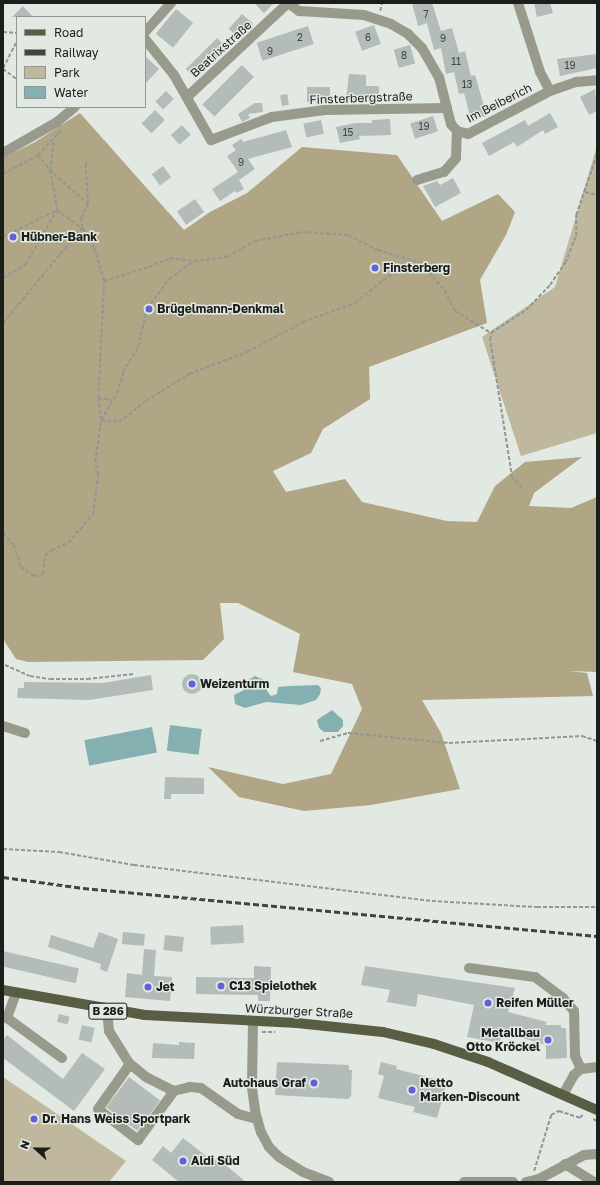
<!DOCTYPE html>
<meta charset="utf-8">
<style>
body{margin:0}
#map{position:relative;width:600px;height:1185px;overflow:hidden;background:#e2e8e2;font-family:"Golos Text",sans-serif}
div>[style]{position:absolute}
.green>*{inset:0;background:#bfb79e}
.forest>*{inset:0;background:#b0a585}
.water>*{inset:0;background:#85b0b1;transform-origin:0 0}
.building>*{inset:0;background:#b3bcb8;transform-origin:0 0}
.round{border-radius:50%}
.path>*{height:1.5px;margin-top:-0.75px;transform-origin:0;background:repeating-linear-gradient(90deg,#929792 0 4px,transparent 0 6px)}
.minor>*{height:10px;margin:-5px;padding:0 5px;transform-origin:5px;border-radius:5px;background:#989b8c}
.major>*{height:10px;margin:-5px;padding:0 5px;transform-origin:5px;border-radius:5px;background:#585d44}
.rail>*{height:2.5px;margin-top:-1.25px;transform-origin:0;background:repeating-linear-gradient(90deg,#414541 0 6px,transparent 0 9px)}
.dots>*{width:11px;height:11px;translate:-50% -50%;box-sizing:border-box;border:2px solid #e2e8e2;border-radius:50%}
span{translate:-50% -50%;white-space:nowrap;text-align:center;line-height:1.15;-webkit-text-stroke:3px #e2e8e2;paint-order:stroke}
.number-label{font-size:10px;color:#414642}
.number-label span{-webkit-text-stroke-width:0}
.shield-label span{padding:1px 3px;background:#e2e8e2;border:1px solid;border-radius:3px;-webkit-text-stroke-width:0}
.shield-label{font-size:11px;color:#1b1e1b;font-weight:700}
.street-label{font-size:12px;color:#1b1e1b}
.poi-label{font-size:12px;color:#1b1e1b;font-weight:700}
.left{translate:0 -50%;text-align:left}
.right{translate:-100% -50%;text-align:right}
.frame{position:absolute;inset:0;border:4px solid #1b1e1b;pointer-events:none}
.legend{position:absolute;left:16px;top:16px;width:130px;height:92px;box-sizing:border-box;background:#e2e8e2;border:1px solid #929792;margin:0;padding:5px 7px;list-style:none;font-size:12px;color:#1b1e1b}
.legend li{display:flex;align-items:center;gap:8px;height:20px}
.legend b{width:20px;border:1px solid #929792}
.north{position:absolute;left:16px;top:1129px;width:40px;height:40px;-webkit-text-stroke:3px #e2e8e2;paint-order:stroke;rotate:291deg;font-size:11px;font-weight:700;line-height:16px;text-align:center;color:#1b1e1b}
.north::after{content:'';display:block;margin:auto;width:14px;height:18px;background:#1b1e1b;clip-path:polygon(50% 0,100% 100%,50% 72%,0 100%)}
</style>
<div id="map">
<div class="green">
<div style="clip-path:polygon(597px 146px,597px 433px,521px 456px,482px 337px,555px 287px)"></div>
<div style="clip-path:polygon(3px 1077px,126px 1161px,109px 1182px,3px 1182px)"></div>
</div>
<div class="forest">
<div style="clip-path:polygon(80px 113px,184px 230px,210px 212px,247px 193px,302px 147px,397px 155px,442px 221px,498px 194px,515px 212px,506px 235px,480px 280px,487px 323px,369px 367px,370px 399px,323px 429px,311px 453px,273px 471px,286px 492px,345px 479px,362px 502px,447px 521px,477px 522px,495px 486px,525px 462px,582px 457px,534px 493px,529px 506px,571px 508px,597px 497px,597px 672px,568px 671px,587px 673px,593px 696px,422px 700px,441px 733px,460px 789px,371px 805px,304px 811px,239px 797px,208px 767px,283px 784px,331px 774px,362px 709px,352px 684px,293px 672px,300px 634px,238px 603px,220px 603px,224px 639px,203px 660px,28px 662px,16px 659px,3px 639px,3px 158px,35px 142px)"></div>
</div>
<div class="water">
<div style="clip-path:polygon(255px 676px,267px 681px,267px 691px,271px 696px,277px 694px,278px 687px,289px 686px,318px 685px,321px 688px,320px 694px,316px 700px,301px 705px,266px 702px,245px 708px,235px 704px,234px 695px,244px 690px,248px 680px)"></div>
<div style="clip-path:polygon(332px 710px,343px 720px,343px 726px,338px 732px,324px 732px,319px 728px,317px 720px)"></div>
<div style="left:170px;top:725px;width:32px;height:26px;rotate:7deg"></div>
<div style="left:152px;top:727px;width:26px;height:69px;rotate:79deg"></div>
</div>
<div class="building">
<div style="clip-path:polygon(254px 3px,274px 3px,264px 13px)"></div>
<div style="clip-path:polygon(412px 3px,432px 3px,441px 31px,452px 28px,459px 53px,465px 51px,471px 76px,475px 75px,487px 116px,471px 120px,464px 93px,459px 94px,454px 72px,446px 74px,441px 48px,434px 50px,427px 23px,418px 26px)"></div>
<div style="clip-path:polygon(534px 3px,550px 3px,553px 13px,537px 17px)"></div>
<div style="clip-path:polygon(23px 6px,33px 17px,12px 17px)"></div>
<div style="left:176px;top:9px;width:22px;height:32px;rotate:39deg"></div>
<div style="left:242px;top:14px;width:15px;height:20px;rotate:42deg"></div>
<div style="left:374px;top:25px;width:20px;height:20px;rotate:70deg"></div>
<div style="left:308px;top:26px;width:19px;height:54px;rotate:72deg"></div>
<div style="left:217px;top:38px;width:14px;height:44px;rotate:45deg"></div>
<div style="left:410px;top:45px;width:19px;height:17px;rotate:74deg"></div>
<div style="clip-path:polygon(597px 54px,597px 68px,560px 76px,557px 59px)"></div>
<div style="clip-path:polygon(145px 56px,159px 69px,145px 84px)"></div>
<div style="left:242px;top:65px;width:17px;height:56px;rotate:45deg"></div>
<div style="clip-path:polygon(349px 74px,366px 75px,366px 86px,379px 86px,379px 103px,346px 100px)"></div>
<div style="left:330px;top:87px;width:15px;height:23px;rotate:90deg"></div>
<div style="clip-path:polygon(595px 89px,597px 111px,589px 115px,580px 97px)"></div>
<div style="left:166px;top:91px;width:11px;height:15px;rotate:45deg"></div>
<div style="left:287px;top:94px;width:11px;height:7px;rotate:80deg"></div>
<div style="clip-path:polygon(255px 103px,262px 103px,263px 112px,248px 114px,250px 118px,242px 122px,238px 114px)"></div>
<div style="left:155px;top:110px;width:14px;height:19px;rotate:45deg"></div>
<div style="clip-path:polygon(550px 113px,558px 127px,545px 134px,543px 130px,517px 147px,514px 142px,489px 156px,482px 143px,525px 120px,528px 126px)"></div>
<div style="left:433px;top:116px;width:16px;height:24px;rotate:72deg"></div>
<div style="clip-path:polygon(390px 119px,391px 135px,359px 136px,360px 139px,340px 143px,336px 127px,356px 123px,372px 123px,372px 120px)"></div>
<div style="left:321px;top:120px;width:14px;height:18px;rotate:78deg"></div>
<div style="left:182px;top:125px;width:13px;height:15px;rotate:48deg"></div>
<div style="clip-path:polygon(286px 130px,292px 147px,248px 159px,255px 169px,239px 180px,244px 189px,237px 193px,235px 191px,220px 201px,212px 189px,238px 172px,227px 156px,236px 150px,232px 145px,241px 139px,243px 142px)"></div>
<div style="left:163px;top:166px;width:14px;height:14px;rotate:54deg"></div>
<div style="clip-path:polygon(453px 178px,461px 193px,435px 207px,423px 186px,437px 181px,440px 185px)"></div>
<div style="left:195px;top:199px;width:16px;height:22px;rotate:55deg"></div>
<div class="round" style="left:182px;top:674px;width:20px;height:20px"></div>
<div style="clip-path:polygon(151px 675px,153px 690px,89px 700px,17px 698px,18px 688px,24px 688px,24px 682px,103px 683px)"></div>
<div style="clip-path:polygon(165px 777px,204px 778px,204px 794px,171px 794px,171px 799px,164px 799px)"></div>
<div style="left:243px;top:925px;width:18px;height:33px;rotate:87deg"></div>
<div style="clip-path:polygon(99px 932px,118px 939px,107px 972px,100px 969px,101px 964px,48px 947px,51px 935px,93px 948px)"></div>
<div style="left:123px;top:932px;width:22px;height:12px;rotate:5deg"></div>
<div style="left:165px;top:935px;width:19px;height:15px;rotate:6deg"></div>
<div style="clip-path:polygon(144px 949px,156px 950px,154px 976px,172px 977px,170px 1001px,125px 997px,127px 973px,142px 975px)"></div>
<div style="left:3px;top:951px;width:78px;height:15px;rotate:13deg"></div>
<div style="clip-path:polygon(254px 966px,271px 967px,270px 1001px,258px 1001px,258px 995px,196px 994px,196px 977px,254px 978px)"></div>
<div style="clip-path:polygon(365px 966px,515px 988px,508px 1012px,547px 1022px,545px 1025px,561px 1025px,561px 1028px,566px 1028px,567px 1058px,546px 1059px,546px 1045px,503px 1032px,499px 1043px,467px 1037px,474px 1005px,418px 994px,416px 1007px,387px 1002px,390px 990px,361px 985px)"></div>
<div style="left:59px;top:1014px;width:11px;height:8px;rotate:15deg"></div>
<div style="left:82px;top:1025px;width:13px;height:15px;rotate:13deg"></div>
<div style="clip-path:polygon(7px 1035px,63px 1079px,82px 1053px,105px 1069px,74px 1111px,3px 1058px,3px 1040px)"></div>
<div style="clip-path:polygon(179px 1042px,195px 1043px,194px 1059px,152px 1058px,153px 1043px,179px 1045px)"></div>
<div style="clip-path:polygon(277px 1062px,349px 1065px,349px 1070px,352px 1070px,351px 1096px,348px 1099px,275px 1095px)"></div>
<div style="clip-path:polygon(381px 1062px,397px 1066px,396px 1069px,447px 1082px,437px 1118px,413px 1112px,415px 1107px,378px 1098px,384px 1076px,378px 1074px)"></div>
<div style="left:129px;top:1077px;width:39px;height:38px;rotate:37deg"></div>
<div style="clip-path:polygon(183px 1138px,214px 1162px,217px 1158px,246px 1182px,179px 1182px,152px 1160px,163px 1146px,171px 1153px)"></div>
</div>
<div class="path">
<div style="left:380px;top:11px;width:8px;rotate:-76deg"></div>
<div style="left:3px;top:32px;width:14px;rotate:4deg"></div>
<div style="left:3px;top:68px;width:31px;rotate:-63deg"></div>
<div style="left:3px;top:69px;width:17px;rotate:36deg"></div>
<div style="left:38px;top:155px;width:19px;rotate:51deg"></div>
<div style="left:50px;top:170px;width:51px;rotate:41.8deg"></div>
<div style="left:3px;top:174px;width:40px;rotate:-28deg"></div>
<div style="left:38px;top:155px;width:33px;rotate:-47deg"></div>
<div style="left:585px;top:192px;width:12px;rotate:14deg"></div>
<div style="left:57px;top:210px;width:31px;rotate:36deg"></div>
<div style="left:3px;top:237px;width:60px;rotate:-26.6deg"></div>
<div style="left:3px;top:278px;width:26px;rotate:-31deg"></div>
<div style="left:25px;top:265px;width:64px;rotate:-59.8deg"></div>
<div style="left:57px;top:210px;width:41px;rotate:-99.9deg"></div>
<div style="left:50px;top:170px;width:31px;rotate:-83deg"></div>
<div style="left:104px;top:281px;width:47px;rotate:-17.3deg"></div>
<div style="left:149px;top:267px;width:23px;rotate:-23deg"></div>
<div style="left:170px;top:258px;width:24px;rotate:7deg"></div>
<div style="left:194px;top:261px;width:33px;rotate:-7deg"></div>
<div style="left:227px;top:257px;width:32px;rotate:-30deg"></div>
<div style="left:255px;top:241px;width:48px;rotate:-10.8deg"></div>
<div style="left:302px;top:232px;width:46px;rotate:3.7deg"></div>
<div style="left:348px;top:235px;width:34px;rotate:27deg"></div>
<div style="left:378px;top:250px;width:45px;rotate:16.8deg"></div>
<div style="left:421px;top:263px;width:37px;rotate:49deg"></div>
<div style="left:445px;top:291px;width:22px;rotate:63deg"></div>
<div style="left:455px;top:311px;width:42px;rotate:31.4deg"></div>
<div style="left:3px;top:323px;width:124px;rotate:-50.3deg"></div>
<div style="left:98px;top:398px;width:14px;rotate:8deg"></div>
<div style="left:101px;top:420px;width:18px;rotate:6deg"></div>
<div style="left:119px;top:422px;width:34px;rotate:-38deg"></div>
<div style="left:146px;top:401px;width:51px;rotate:-32.1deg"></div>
<div style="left:189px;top:374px;width:62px;rotate:-20.8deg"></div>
<div style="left:247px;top:352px;width:64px;rotate:-28.2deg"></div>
<div style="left:303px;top:322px;width:55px;rotate:-20.1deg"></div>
<div style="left:355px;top:303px;width:43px;rotate:-39.3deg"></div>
<div style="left:388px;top:276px;width:14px;rotate:-17deg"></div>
<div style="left:401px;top:272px;width:13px;rotate:-77deg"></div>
<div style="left:101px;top:420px;width:31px;rotate:-59deg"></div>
<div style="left:117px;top:393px;width:22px;rotate:-74deg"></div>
<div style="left:123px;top:372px;width:29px;rotate:-59deg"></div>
<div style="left:138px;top:347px;width:39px;rotate:-77deg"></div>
<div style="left:147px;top:309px;width:37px;rotate:-54deg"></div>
<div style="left:169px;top:279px;width:31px;rotate:-36deg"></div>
<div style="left:522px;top:488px;width:14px;rotate:-135deg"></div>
<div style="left:512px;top:478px;width:140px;rotate:-99.1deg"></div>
<div style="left:490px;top:340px;width:7px;rotate:-82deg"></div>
<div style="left:491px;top:333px;width:42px;rotate:-33.3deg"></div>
<div style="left:526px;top:310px;width:35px;rotate:-46deg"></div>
<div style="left:550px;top:285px;width:27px;rotate:-56deg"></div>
<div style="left:565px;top:263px;width:29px;rotate:-68deg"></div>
<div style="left:576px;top:236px;width:21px;rotate:-90deg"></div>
<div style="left:576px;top:215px;width:65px;rotate:-71deg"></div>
<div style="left:3px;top:533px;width:16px;rotate:47deg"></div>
<div style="left:14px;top:545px;width:23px;rotate:72deg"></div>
<div style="left:21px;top:567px;width:16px;rotate:35deg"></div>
<div style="left:34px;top:576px;width:9px;rotate:-13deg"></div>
<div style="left:43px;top:574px;width:18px;rotate:-84deg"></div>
<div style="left:45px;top:556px;width:8px;rotate:-45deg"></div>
<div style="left:51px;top:550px;width:18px;rotate:-22deg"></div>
<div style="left:68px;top:543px;width:38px;rotate:-49deg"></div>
<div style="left:93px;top:514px;width:39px;rotate:-83deg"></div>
<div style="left:98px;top:475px;width:13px;rotate:-103deg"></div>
<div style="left:95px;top:462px;width:42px;rotate:-81.9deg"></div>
<div style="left:101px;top:420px;width:22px;rotate:-98deg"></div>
<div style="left:98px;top:398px;width:117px;rotate:-87.1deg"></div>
<div style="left:104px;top:281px;width:34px;rotate:-107deg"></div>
<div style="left:94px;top:248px;width:23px;rotate:-121deg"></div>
<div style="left:82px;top:228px;width:10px;rotate:-96deg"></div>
<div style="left:81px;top:218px;width:16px;rotate:-63deg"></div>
<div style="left:88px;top:204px;width:39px;rotate:-94deg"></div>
<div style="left:85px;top:165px;width:6px;rotate:-59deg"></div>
<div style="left:5px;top:665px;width:27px;rotate:24deg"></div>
<div style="left:30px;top:676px;width:20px;rotate:9deg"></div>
<div style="left:50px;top:679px;width:37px"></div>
<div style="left:87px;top:679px;width:47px;rotate:-6.1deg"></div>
<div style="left:320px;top:741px;width:29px;rotate:-16deg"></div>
<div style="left:348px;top:733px;width:101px;rotate:5.7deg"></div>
<div style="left:449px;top:743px;width:133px;rotate:-3deg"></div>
<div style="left:582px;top:736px;width:16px;rotate:18deg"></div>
<div style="left:3px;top:849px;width:56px;rotate:3.1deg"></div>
<div style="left:59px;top:852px;width:76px;rotate:9.8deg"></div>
<div style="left:134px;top:865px;width:300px;rotate:6.9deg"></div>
<div style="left:432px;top:901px;width:105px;rotate:3.3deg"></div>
<div style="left:537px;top:907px;width:60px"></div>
<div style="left:262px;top:1032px;width:13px"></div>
<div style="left:593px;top:1119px;width:4px;rotate:27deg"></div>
<div style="left:534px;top:1171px;width:59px;rotate:-73.1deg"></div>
<div style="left:551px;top:1115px;width:9px;rotate:-27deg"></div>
<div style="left:559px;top:1111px;width:22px;rotate:18deg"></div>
<div style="left:580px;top:1118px;width:5px;rotate:-53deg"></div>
</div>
<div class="minor">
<div style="left:288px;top:3px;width:14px;rotate:36deg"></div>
<div style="left:299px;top:11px;width:65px;rotate:3.5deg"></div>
<div style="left:364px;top:15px;width:28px;rotate:18deg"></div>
<div style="left:391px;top:24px;width:20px;rotate:30deg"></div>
<div style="left:408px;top:34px;width:20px;rotate:45deg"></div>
<div style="left:422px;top:48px;width:34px;rotate:60deg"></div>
<div style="left:439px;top:77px;width:49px;rotate:75.7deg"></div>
<div style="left:451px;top:124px;width:9px;rotate:49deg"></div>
<div style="left:457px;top:131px;width:11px;rotate:15deg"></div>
<div style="left:468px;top:134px;width:93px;rotate:-27.7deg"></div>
<div style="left:550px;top:91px;width:28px;rotate:-19deg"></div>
<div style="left:576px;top:82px;width:21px;rotate:-5deg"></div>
<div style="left:518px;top:3px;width:72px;rotate:72.3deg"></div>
<div style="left:540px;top:72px;width:21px;rotate:62deg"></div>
<div style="left:145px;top:32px;width:39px;rotate:-48deg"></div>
<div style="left:145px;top:39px;width:46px;rotate:51.1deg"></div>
<div style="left:174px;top:75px;width:75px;rotate:60.4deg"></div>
<div style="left:211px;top:140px;width:65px;rotate:-20.7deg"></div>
<div style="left:272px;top:117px;width:53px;rotate:-7.5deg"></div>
<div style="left:325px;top:110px;width:122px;rotate:-0.9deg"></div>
<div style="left:188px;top:96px;width:137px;rotate:-42.9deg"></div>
<div style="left:3px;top:153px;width:62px;rotate:-29.9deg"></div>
<div style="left:57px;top:122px;width:23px;rotate:-40deg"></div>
<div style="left:417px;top:180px;width:28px;rotate:-17deg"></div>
<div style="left:444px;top:172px;width:18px;rotate:-49deg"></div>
<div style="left:456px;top:158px;width:27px;rotate:-88deg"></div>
<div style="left:3px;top:726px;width:23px;rotate:18deg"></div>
<div style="left:469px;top:968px;width:67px;rotate:7.8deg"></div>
<div style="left:535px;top:977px;width:35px;rotate:37deg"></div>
<div style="left:563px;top:998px;width:17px;rotate:50deg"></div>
<div style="left:574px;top:1011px;width:45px;rotate:88.7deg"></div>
<div style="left:575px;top:1056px;width:14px;rotate:65deg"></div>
<div style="left:16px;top:993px;width:27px;rotate:110deg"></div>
<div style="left:7px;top:1018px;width:68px;rotate:36deg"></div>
<div style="left:107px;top:1011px;width:20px;rotate:84deg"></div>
<div style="left:109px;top:1031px;width:39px;rotate:58deg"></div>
<div style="left:130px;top:1064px;width:55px;rotate:125.4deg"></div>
<div style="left:98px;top:1109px;width:51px;rotate:37.8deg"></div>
<div style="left:138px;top:1140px;width:61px;rotate:-53.7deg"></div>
<div style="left:174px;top:1091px;width:16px;rotate:-14deg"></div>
<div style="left:190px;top:1087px;width:11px;rotate:5deg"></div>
<div style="left:201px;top:1088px;width:45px;rotate:35.1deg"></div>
<div style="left:238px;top:1114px;width:20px;rotate:15deg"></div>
<div style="left:253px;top:1021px;width:67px;rotate:90.9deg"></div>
<div style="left:252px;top:1088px;width:27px;rotate:82deg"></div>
<div style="left:256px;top:1115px;width:18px;rotate:74deg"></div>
<div style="left:261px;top:1132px;width:17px;rotate:62deg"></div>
<div style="left:269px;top:1147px;width:14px;rotate:45deg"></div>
<div style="left:279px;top:1157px;width:28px;rotate:32deg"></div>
<div style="left:303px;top:1172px;width:28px;rotate:21deg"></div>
<div style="left:130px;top:1064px;width:21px;rotate:39deg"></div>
<div style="left:146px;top:1077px;width:31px;rotate:27deg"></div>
<div style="left:564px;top:1093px;width:21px;rotate:-61deg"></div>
<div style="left:574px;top:1075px;width:9px;rotate:-41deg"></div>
<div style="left:581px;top:1069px;width:16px;rotate:-7deg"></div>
<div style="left:565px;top:1164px;width:34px;rotate:32deg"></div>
<div style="left:464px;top:1182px;width:49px"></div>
<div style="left:526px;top:1182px;width:13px;rotate:-13deg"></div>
<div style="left:539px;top:1179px;width:51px;rotate:-28.1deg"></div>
<div style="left:584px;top:1155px;width:13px;rotate:-4deg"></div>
</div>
<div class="major">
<div style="left:3px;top:990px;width:144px;rotate:10deg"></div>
<div style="left:145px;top:1015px;width:152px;rotate:3deg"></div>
<div style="left:297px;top:1023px;width:86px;rotate:6deg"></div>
<div style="left:383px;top:1032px;width:52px;rotate:13.2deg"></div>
<div style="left:434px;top:1044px;width:57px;rotate:18.4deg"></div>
<div style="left:488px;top:1062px;width:119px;rotate:23.8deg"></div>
</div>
<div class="rail">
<div style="left:3px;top:877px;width:81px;rotate:7.8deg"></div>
<div style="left:83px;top:888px;width:516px;rotate:5.34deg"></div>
</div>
<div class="dots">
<div style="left:13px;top:237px;background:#6162da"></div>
<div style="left:375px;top:268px;background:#6162da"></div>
<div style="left:149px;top:309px;background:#6162da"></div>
<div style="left:192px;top:684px;background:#6162da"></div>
<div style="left:221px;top:986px;background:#6162da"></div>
<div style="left:148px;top:987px;background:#6162da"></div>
<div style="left:488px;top:1003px;background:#6162da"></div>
<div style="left:548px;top:1040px;background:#6162da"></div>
<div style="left:314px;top:1083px;background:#6162da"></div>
<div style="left:412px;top:1090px;background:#6162da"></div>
<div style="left:34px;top:1119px;background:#6162da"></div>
<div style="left:183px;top:1161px;background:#6162da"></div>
</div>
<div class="number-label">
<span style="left:426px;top:15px">7</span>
<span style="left:300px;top:38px">2</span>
<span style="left:368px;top:38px">6</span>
<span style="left:443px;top:39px">9</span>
<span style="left:270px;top:52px">9</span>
<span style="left:404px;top:56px">8</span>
<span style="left:456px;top:62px">11</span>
<span style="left:570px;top:66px">19</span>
<span style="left:467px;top:85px">13</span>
<span style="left:424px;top:127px">19</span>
<span style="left:348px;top:133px">15</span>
<span style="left:241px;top:163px">9</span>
</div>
<div class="shield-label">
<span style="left:108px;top:1011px">B 286</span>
</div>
<div class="street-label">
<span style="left:221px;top:49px;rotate:-42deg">Beatrixstraße</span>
<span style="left:361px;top:98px;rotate:-2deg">Finsterbergstraße</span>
<span style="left:499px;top:103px;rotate:-27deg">Im Beiberich</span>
<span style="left:299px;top:1011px;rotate:3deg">Würzburger Straße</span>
</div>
<div class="poi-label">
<span class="left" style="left:21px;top:237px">Hübner-Bank</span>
<span class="left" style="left:383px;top:268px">Finsterberg</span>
<span class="left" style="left:157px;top:309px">Brügelmann-Denkmal</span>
<span class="left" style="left:200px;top:684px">Weizenturm</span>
<span class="left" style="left:229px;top:986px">C13 Spielothek</span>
<span class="left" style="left:156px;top:987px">Jet</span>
<span class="left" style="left:496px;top:1003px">Reifen Müller</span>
<span class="right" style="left:540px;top:1040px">Metallbau<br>Otto Kröckel</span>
<span class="right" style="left:306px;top:1083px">Autohaus Graf</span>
<span class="left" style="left:420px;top:1090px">Netto<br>Marken-Discount</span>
<span class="left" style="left:42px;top:1119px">Dr. Hans Weiss Sportpark</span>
<span class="left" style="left:191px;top:1161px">Aldi Süd</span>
</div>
<div class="frame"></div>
<ul class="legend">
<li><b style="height:5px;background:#585d44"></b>Road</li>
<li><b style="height:5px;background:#414541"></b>Railway</li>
<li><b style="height:11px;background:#bfb79e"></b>Park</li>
<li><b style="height:11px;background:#85b0b1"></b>Water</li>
</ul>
<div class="north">N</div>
</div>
